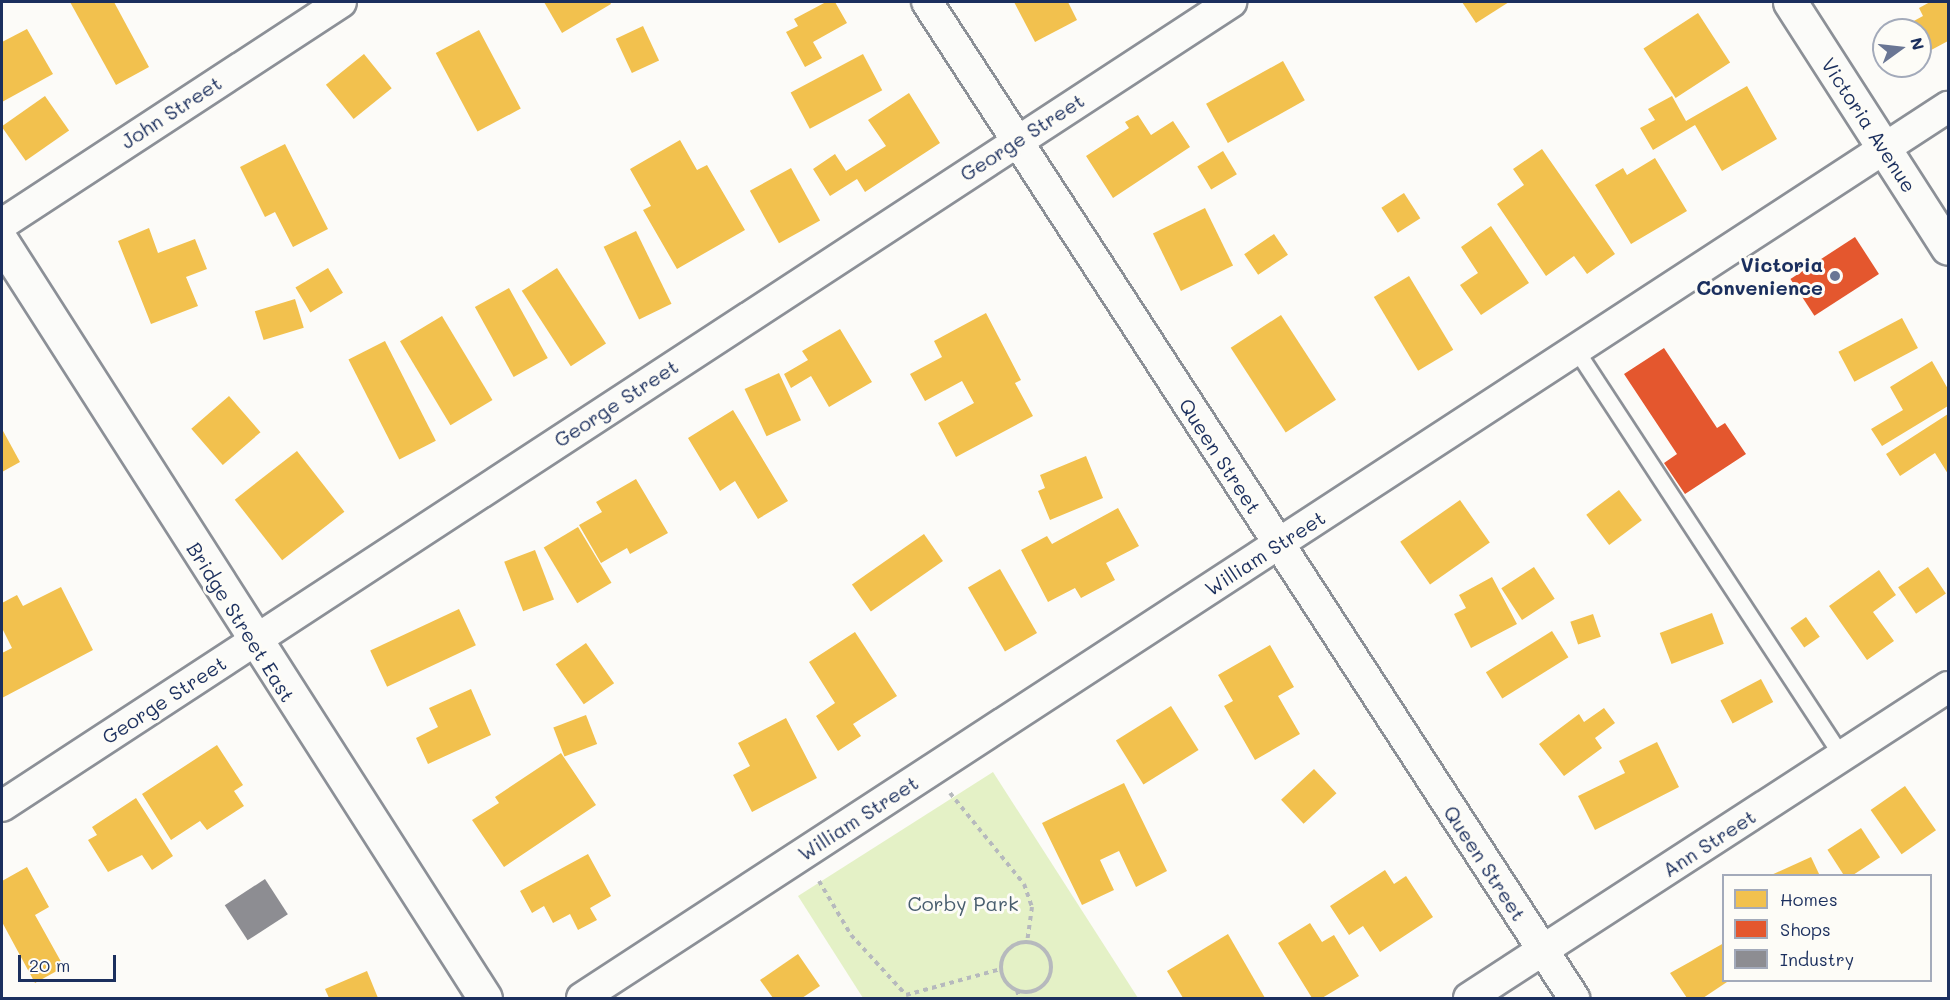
<!DOCTYPE html>
<style>
body{margin:0}
#map{position:relative;width:1950px;height:1000px;overflow:hidden;background:#fcfbf8;font-family:Mali,sans-serif}
div>[style]{position:absolute}
.green>*{inset:0;background:#e4f1c6}
.homes>*{inset:0;background:#f2c14e;transform-origin:0 0}
.shops>*{inset:0;background:#e4572e;transform-origin:0 0}
.industry>*{inset:0;background:#8d8d92;transform-origin:0 0}
.path>*{height:4px;margin-top:-2px;transform-origin:0;background:repeating-linear-gradient(90deg,#b6b9bd 0 4.5px,transparent 0 9px)}
.path>.ring{margin:-2px;padding:0;box-sizing:content-box;background:none;border:4px solid #b6b9bd;border-radius:50%}
.roads{filter:drop-shadow(2px 0 #8c9097) drop-shadow(-2px 0 #8c9097) drop-shadow(0 2px #8c9097) drop-shadow(0 -2px #8c9097)}
.service>*{height:15px;margin:-7.5px;padding:0 7.5px;transform-origin:7.5px;border-radius:7.5px;background:#fbfbf9}
.minor>*{height:30px;margin:-15px;padding:0 15px;transform-origin:15px;border-radius:15px;background:#fbfbf9}
.tertiary>*{height:33px;margin:-16.5px;padding:0 16.5px;transform-origin:16.5px;border-radius:16.5px;background:#fbfbf9}
.dots>*{width:16px;height:16px;translate:-50% -50%;box-sizing:border-box;border:3px solid #fdfcf7;border-radius:50%}
span{translate:-50% -50%;white-space:nowrap;text-align:center;line-height:1.15;-webkit-text-stroke:6px #fdfcf7;paint-order:stroke}
.street-label{font-size:20px;color:#1b2f5e}
.poi-label{font-size:20px;color:#1b2f5e;font-weight:700}
.right{translate:-100% -50%;text-align:right}
.park-label{font-size:20px;color:#485d6e}
.frame{position:absolute;inset:0;border:3px solid #1b2f5e;pointer-events:none}
.legend{position:absolute;left:1722px;top:874px;width:210px;height:108px;box-sizing:border-box;background:#fdfcf7;border:2px solid #a3aaba;margin:0;padding:8px 10px;list-style:none;font-size:18px;color:#1b2f5e}
.legend li{display:flex;align-items:center;gap:12px;height:30px}
.legend b{width:30px;border:2px solid #a3aaba}
.north{position:absolute;left:1872px;top:18px;width:60px;height:60px;box-sizing:border-box;background:#fdfcf7;border:2px solid #a3aaba;border-radius:50%;rotate:75deg;font-size:16px;font-weight:700;line-height:24px;text-align:center;color:#1b2f5e}
.north::after{content:'';display:block;margin:auto;width:21px;height:27px;background:#6a7694;clip-path:polygon(50% 0,100% 100%,50% 72%,0 100%)}
.scale{position:absolute;left:18px;top:955px;width:98px;height:27px;box-sizing:border-box;border:3px solid #1b2f5e;border-top:0;padding-left:8px;font-size:18px;line-height:21px;white-space:nowrap;color:#1b2f5e;-webkit-text-stroke:4px #fdfcf7;paint-order:stroke}
</style>
<div id="map">
<div class="green">
<div style="clip-path:polygon(993px 772px,1138px 998px,863px 998px,798px 896px)"></div>
</div>
<div class="homes">
<div style="clip-path:polygon(70px 2px,114px 2px,149px 67px,116px 85px)"></div>
<div style="clip-path:polygon(544px 2px,610px 2px,611px 4px,562px 33px)"></div>
<div style="clip-path:polygon(826px 2px,835px 2px,847px 23px,813px 42px,822px 58px,805px 67px,786px 32px,798px 26px,794px 19px)"></div>
<div style="clip-path:polygon(1014px 2px,1068px 2px,1077px 20px,1035px 42px)"></div>
<div style="clip-path:polygon(1462px 2px,1509px 2px,1476px 23px)"></div>
<div style="clip-path:polygon(1930px 2px,1948px 2px,1948px 41px,1920px 56px,1920px 30px,1897px 30px,1923px 16px,1919px 8px)"></div>
<div style="left:1698px;top:13px;width:59px;height:65px;rotate:57deg"></div>
<div style="left:643px;top:26px;width:38px;height:30px;rotate:65deg"></div>
<div style="clip-path:polygon(27px 29px,53px 74px,2px 102px,2px 42px)"></div>
<div style="left:479px;top:30px;width:89px;height:49px;rotate:62deg"></div>
<div style="left:364px;top:54px;width:44px;height:49px;rotate:51deg"></div>
<div style="left:863px;top:54px;width:41px;height:82px;rotate:62deg"></div>
<div style="left:1283px;top:61px;width:45px;height:88px;rotate:61deg"></div>
<div style="clip-path:polygon(1747px 86px,1777px 139px,1722px 171px,1695px 125px,1653px 150px,1640px 128px,1655px 120px,1648px 109px,1672px 96px,1686px 121px)"></div>
<div style="clip-path:polygon(909px 93px,940px 143px,865px 192px,857px 179px,830px 196px,813px 169px,835px 154px,846px 171px,886px 146px,868px 120px)"></div>
<div style="left:45px;top:96px;width:42px;height:53px;rotate:55deg"></div>
<div style="clip-path:polygon(1138px 115px,1151px 135px,1173px 121px,1190px 147px,1113px 198px,1086px 156px,1129px 128px,1125px 122px)"></div>
<div style="clip-path:polygon(680px 140px,697px 170px,707px 165px,745px 230px,677px 269px,643px 210px,651px 206px,630px 169px)"></div>
<div style="clip-path:polygon(285px 144px,328px 229px,293px 247px,275px 212px,265px 217px,240px 167px)"></div>
<div style="clip-path:polygon(1542px 149px,1615px 254px,1587px 274px,1574px 256px,1546px 276px,1497px 204px,1524px 185px,1513px 169px)"></div>
<div style="left:1223px;top:151px;width:27px;height:30px;rotate:59deg"></div>
<div style="clip-path:polygon(1655px 158px,1687px 211px,1631px 244px,1595px 185px,1623px 168px,1627px 175px)"></div>
<div style="left:791px;top:168px;width:60px;height:47px;rotate:61deg"></div>
<div style="left:1404px;top:193px;width:30px;height:27px;rotate:57deg"></div>
<div style="left:1205px;top:208px;width:64px;height:58px;rotate:64deg"></div>
<div style="clip-path:polygon(1491px 226px,1529px 283px,1481px 315px,1460px 285px,1478px 273px,1461px 247px)"></div>
<div style="clip-path:polygon(149px 228px,158px 253px,195px 239px,207px 269px,186px 277px,198px 306px,151px 324px,118px 241px)"></div>
<div style="left:636px;top:231px;width:81px;height:36px;rotate:64deg"></div>
<div style="left:1274px;top:234px;width:25px;height:36px;rotate:56deg"></div>
<div style="left:328px;top:268px;width:29px;height:38px;rotate:59deg"></div>
<div style="left:557px;top:268px;width:90px;height:42px;rotate:57deg"></div>
<div style="left:1409px;top:276px;width:86px;height:41px;rotate:59deg"></div>
<div style="left:509px;top:288px;width:80px;height:39px;rotate:61deg"></div>
<div style="left:295px;top:299px;width:30px;height:42px;rotate:73deg"></div>
<div style="clip-path:polygon(986px 313px,1021px 380px,1015px 383px,1033px 416px,956px 457px,938px 423px,974px 403px,962px 381px,925px 401px,910px 374px,942px 357px,934px 341px)"></div>
<div style="left:1281px;top:315px;width:101px;height:60px;rotate:57deg"></div>
<div style="left:442px;top:316px;width:98px;height:49px;rotate:59deg"></div>
<div style="left:1902px;top:318px;width:34px;height:72px;rotate:62deg"></div>
<div style="clip-path:polygon(840px 329px,872px 382px,829px 407px,811px 376px,791px 388px,784px 374px,808px 360px,802px 351px)"></div>
<div style="left:385px;top:341px;width:112px;height:41px;rotate:63deg"></div>
<div style="clip-path:polygon(1932px 361px,1948px 389px,1948px 406px,1882px 446px,1871px 429px,1903px 410px,1890px 387px)"></div>
<div style="left:779px;top:373px;width:52px;height:38px;rotate:65deg"></div>
<div style="left:229px;top:396px;width:48px;height:50px;rotate:49deg"></div>
<div style="clip-path:polygon(733px 410px,788px 501px,758px 519px,735px 481px,720px 491px,688px 438px)"></div>
<div style="clip-path:polygon(1948px 414px,1948px 474px,1935px 453px,1900px 476px,1886px 454px)"></div>
<div style="clip-path:polygon(2px 429px,20px 462px,2px 472px)"></div>
<div style="left:297px;top:451px;width:77px;height:79px;rotate:52deg"></div>
<div style="clip-path:polygon(1086px 456px,1103px 498px,1050px 520px,1038px 491px,1045px 488px,1040px 475px)"></div>
<div style="clip-path:polygon(636px 479px,668px 533px,630px 554px,627px 548px,601px 563px,579px 525px,602px 512px,596px 502px)"></div>
<div style="left:1619px;top:490px;width:38px;height:41px;rotate:53deg"></div>
<div style="left:1460px;top:500px;width:52px;height:73px;rotate:55deg"></div>
<div style="clip-path:polygon(1118px 508px,1139px 546px,1106px 563px,1115px 580px,1081px 598px,1075px 588px,1048px 602px,1021px 550px,1047px 536px,1052px 544px)"></div>
<div style="left:578px;top:527px;width:65px;height:40px;rotate:59deg"></div>
<div style="left:924px;top:534px;width:33px;height:88px;rotate:55deg"></div>
<div style="left:535px;top:550px;width:53px;height:33px;rotate:69deg"></div>
<div style="left:1534px;top:567px;width:38px;height:39px;rotate:57deg"></div>
<div style="left:1928px;top:567px;width:32px;height:36px;rotate:56deg"></div>
<div style="left:1000px;top:569px;width:74px;height:37px;rotate:60deg"></div>
<div style="clip-path:polygon(1879px 570px,1896px 595px,1873px 612px,1894px 641px,1867px 660px,1829px 606px)"></div>
<div style="clip-path:polygon(1492px 577px,1517px 624px,1471px 648px,1454px 614px,1466px 608px,1459px 595px)"></div>
<div style="clip-path:polygon(61px 587px,93px 650px,2px 698px,2px 653px,12px 648px,2px 628px,2px 603px,17px 595px,23px 606px)"></div>
<div style="left:459px;top:609px;width:40px;height:98px;rotate:65deg"></div>
<div style="left:1712px;top:613px;width:33px;height:56px;rotate:69deg"></div>
<div style="left:1593px;top:614px;width:24px;height:24px;rotate:71deg"></div>
<div style="left:1806px;top:617px;width:24px;height:19px;rotate:55deg"></div>
<div style="left:1552px;top:631px;width:31px;height:78px;rotate:58deg"></div>
<div style="clip-path:polygon(855px 632px,897px 696px,853px 724px,861px 736px,838px 751px,816px 716px,835px 703px,809px 662px)"></div>
<div style="left:586px;top:643px;width:49px;height:37px;rotate:55deg"></div>
<div style="clip-path:polygon(1270px 645px,1294px 687px,1278px 696px,1300px 734px,1255px 760px,1224px 706px,1233px 701px,1218px 675px)"></div>
<div style="left:1761px;top:679px;width:26px;height:46px;rotate:62deg"></div>
<div style="clip-path:polygon(471px 689px,491px 735px,428px 764px,416px 738px,438px 727px,429px 708px)"></div>
<div style="left:1171px;top:706px;width:52px;height:65px;rotate:58deg"></div>
<div style="clip-path:polygon(1604px 708px,1615px 723px,1595px 738px,1602px 748px,1564px 776px,1539px 744px,1579px 714px,1584px 722px)"></div>
<div style="left:586px;top:715px;width:31px;height:35px;rotate:69deg"></div>
<div style="clip-path:polygon(786px 718px,817px 778px,752px 812px,733px 775px,750px 766px,738px 743px)"></div>
<div style="clip-path:polygon(1657px 742px,1679px 787px,1595px 830px,1578px 796px,1625px 773px,1619px 761px)"></div>
<div style="clip-path:polygon(217px 745px,243px 785px,234px 791px,244px 806px,207px 830px,200px 821px,171px 840px,142px 794px)"></div>
<div style="clip-path:polygon(561px 753px,596px 805px,504px 867px,472px 820px,499px 803px,495px 797px)"></div>
<div style="left:1314px;top:769px;width:33px;height:45px;rotate:47deg"></div>
<div style="clip-path:polygon(1124px 783px,1167px 871px,1136px 887px,1119px 851px,1100px 860px,1114px 890px,1082px 905px,1042px 823px)"></div>
<div style="left:1905px;top:786px;width:54px;height:42px;rotate:55deg"></div>
<div style="clip-path:polygon(136px 798px,173px 856px,152px 870px,142px 855px,108px 872px,88px 840px,97px 835px,92px 827px)"></div>
<div style="left:1861px;top:828px;width:35px;height:40px;rotate:57deg"></div>
<div style="clip-path:polygon(588px 854px,611px 896px,590px 908px,597px 920px,578px 930px,570px 914px,553px 923px,544px 906px,532px 913px,520px 891px)"></div>
<div style="clip-path:polygon(1811px 857px,1820px 876px,1769px 876px)"></div>
<div style="clip-path:polygon(27px 867px,49px 907px,35px 915px,64px 967px,35px 983px,2px 922px,2px 881px)"></div>
<div style="clip-path:polygon(1385px 870px,1394px 884px,1406px 876px,1433px 917px,1380px 952px,1363px 926px,1349px 935px,1330px 906px)"></div>
<div style="clip-path:polygon(1310px 923px,1322px 942px,1334px 935px,1359px 976px,1322px 998px,1312px 998px,1278px 943px)"></div>
<div style="clip-path:polygon(1228px 934px,1265px 998px,1183px 998px,1167px 971px)"></div>
<div style="clip-path:polygon(1724px 943px,1724px 980px,1730px 980px,1703px 998px,1687px 998px,1670px 973px)"></div>
<div style="clip-path:polygon(798px 954px,820px 986px,802px 998px,773px 998px,760px 980px)"></div>
<div style="clip-path:polygon(367px 971px,378px 998px,329px 998px,325px 989px)"></div>
</div>
<div class="shops">
<div style="left:1855px;top:237px;width:44px;height:77px;rotate:57deg"></div>
<div style="clip-path:polygon(1664px 348px,1717px 428px,1725px 423px,1746px 454px,1685px 494px,1664px 463px,1677px 454px,1624px 374px)"></div>
</div>
<div class="industry">
<div style="left:265px;top:879px;width:42px;height:48px;rotate:57deg"></div>
</div>
<div class="path">
<div style="left:950px;top:793px;width:117px;rotate:50.9deg"></div>
<div style="left:1024px;top:884px;width:24px;rotate:71deg"></div>
<div style="left:1032px;top:907px;width:34px;rotate:98deg"></div>
<div style="left:819px;top:881px;width:63px;rotate:59.3deg"></div>
<div style="left:851px;top:935px;width:81px;rotate:47.5deg"></div>
<div style="left:906px;top:995px;width:98px;rotate:-15.3deg"></div>
<div class="ring" style="left:1001px;top:942px;width:46px;height:46px"></div>
<div style="left:1017px;top:990px;width:8px;rotate:76deg"></div>
</div>
<div class="roads">
<div class="service">
<div style="left:1576px;top:350px;width:485px;rotate:56.8deg"></div>
</div>
<div class="minor">
<div style="left:927px;top:2px;width:1188px;rotate:56.99deg"></div>
<div style="left:2px;top:224px;width:405px;rotate:-33.2deg"></div>
<div style="left:2px;top:806px;width:1469px;rotate:-33.19deg"></div>
<div style="left:582px;top:998px;width:1631px;rotate:-33.12deg"></div>
<div style="left:1469px;top:998px;width:571px;rotate:-32.99deg"></div>
</div>
<div class="tertiary">
<div style="left:1790px;top:2px;width:292px;rotate:57.3deg"></div>
<div style="left:2px;top:242px;width:897px;rotate:57.43deg"></div>
</div>
</div>
<div class="dots">
<div style="left:1835px;top:276px;background:#6a7694"></div>
</div>
<div class="street-label">
<span style="left:171px;top:112px;rotate:-33deg">John Street</span>
<span style="left:1869px;top:125px;rotate:57deg">Victoria Avenue</span>
<span style="left:1022px;top:137px;rotate:-33deg">George Street</span>
<span style="left:616px;top:403px;rotate:-33deg">George Street</span>
<span style="left:1220px;top:456px;rotate:57deg">Queen Street</span>
<span style="left:1265px;top:553px;rotate:-33deg">William Street</span>
<span style="left:241px;top:622px;rotate:58deg">Bridge Street East</span>
<span style="left:164px;top:700px;rotate:-33deg">George Street</span>
<span style="left:858px;top:818px;rotate:-33deg">William Street</span>
<span style="left:1709px;top:843px;rotate:-33deg">Ann Street</span>
<span style="left:1485px;top:863px;rotate:57deg">Queen Street</span>
</div>
<div class="poi-label">
<span class="right" style="left:1823px;top:276px">Victoria<br>Convenience</span>
</div>
<div class="park-label">
<span style="left:963px;top:903px">Corby Park</span>
</div>
<div class="frame"></div>
<ul class="legend">
<li><b style="height:16px;background:#f2c14e"></b>Homes</li>
<li><b style="height:16px;background:#e4572e"></b>Shops</li>
<li><b style="height:16px;background:#8d8d92"></b>Industry</li>
</ul>
<div class="north">N</div>
<div class="scale">20 m</div>
</div>
